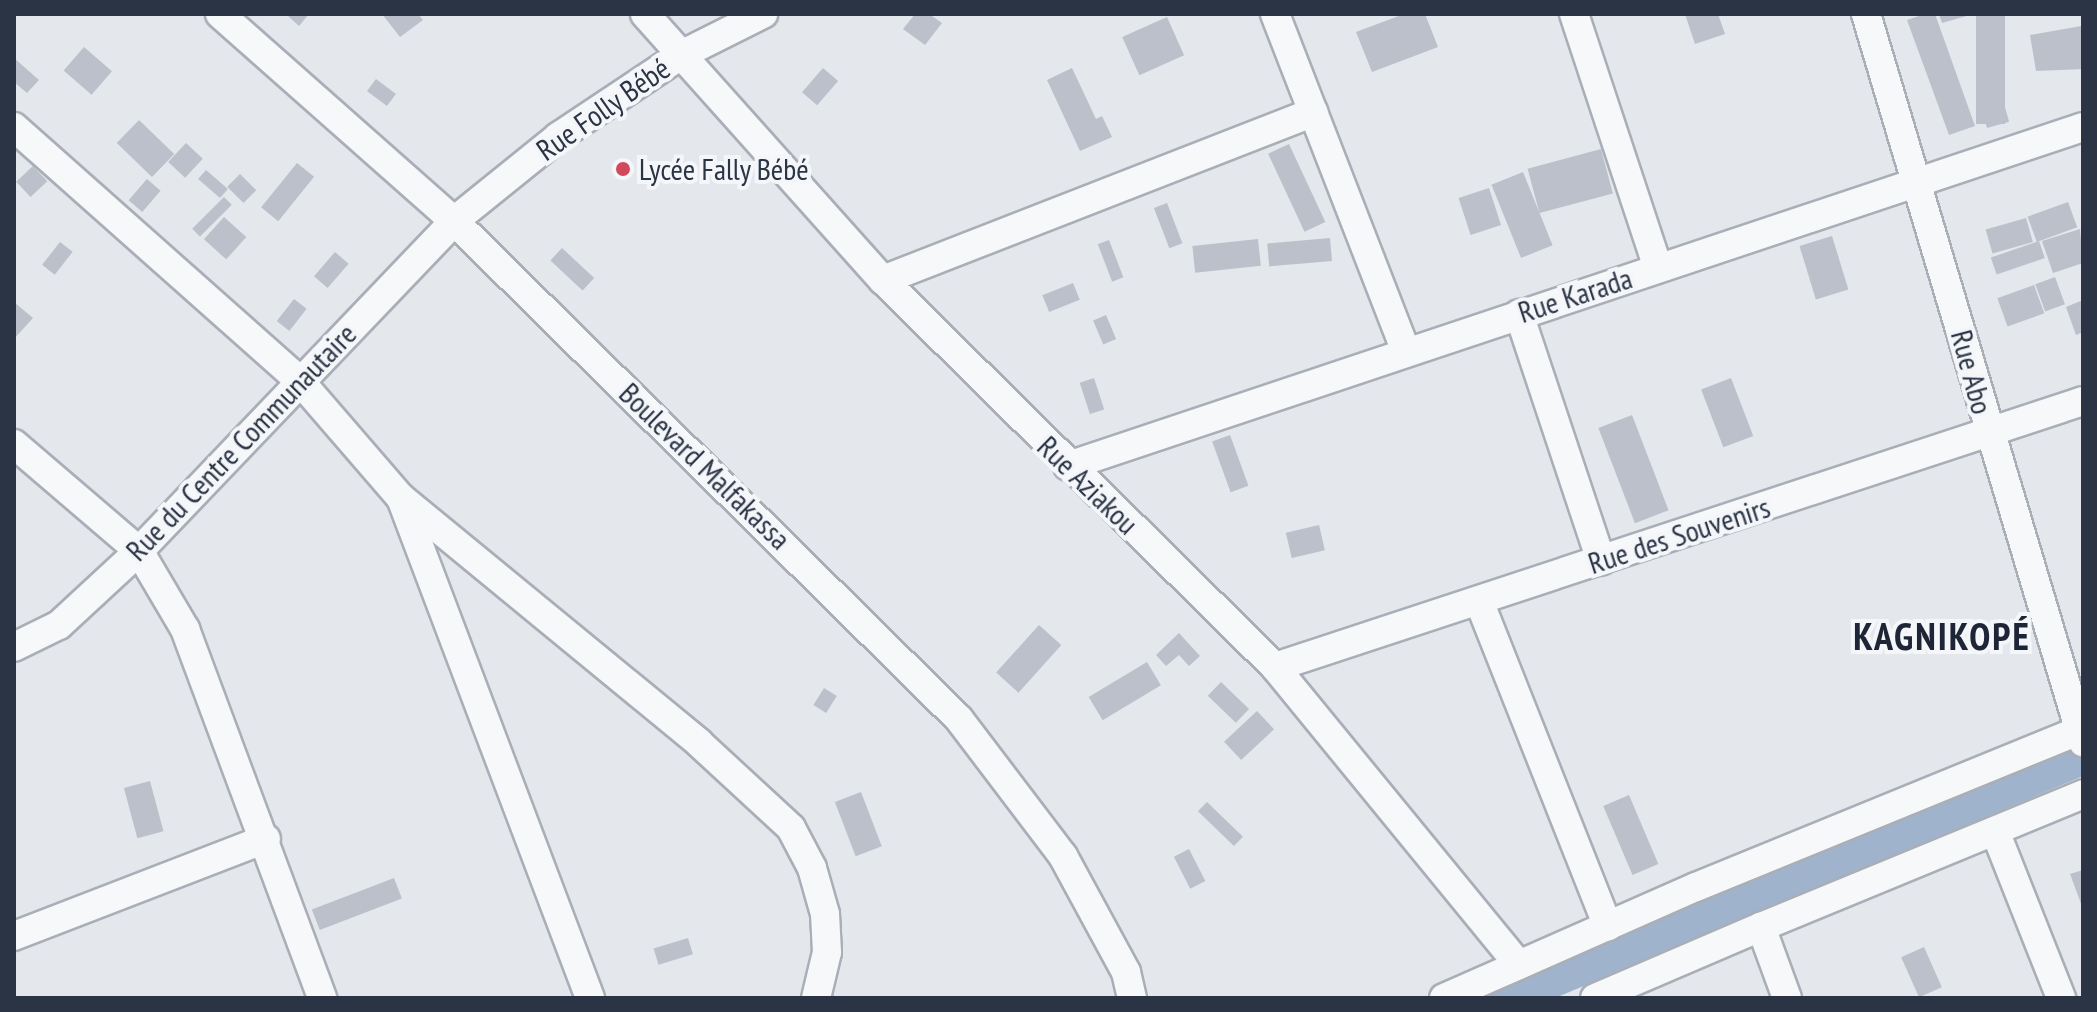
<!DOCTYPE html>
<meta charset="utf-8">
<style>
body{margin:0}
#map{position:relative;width:2097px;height:1012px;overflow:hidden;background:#e4e7ec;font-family:"PT Sans Narrow",sans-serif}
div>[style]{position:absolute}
.water>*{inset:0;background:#9fb4cc}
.building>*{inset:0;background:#bbc0ca;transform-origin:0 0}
.roads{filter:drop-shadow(2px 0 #a9aeb7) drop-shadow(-2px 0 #a9aeb7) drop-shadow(0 2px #a9aeb7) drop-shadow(0 -2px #a9aeb7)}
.minor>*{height:28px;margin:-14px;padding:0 14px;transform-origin:14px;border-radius:14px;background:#f7f8fa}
.dots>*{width:22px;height:22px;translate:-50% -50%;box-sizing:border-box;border:4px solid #f4f6f9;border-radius:50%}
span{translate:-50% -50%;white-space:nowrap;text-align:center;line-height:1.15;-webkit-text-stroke:8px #f4f6f9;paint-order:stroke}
.street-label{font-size:30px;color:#2b3445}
.poi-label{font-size:30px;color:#2b3445}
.left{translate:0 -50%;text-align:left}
.district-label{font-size:38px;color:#1d2536;font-weight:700;letter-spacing:2px}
.frame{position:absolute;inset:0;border:16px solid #2b3445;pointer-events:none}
</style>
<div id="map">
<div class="water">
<div style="clip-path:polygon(2083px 741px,2083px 776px,1677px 947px,1555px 998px,1471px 998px)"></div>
</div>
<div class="building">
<div style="clip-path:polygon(309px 14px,299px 26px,288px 16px,290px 14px)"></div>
<div style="clip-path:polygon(382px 14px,418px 14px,423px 20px,400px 37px)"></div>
<div style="clip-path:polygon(915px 14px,929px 14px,942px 23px,925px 45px,903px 29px)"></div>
<div style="clip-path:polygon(1404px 14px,1425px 14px,1438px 47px,1372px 72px,1356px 32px)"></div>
<div style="clip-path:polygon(1685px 14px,1718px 14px,1725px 34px,1695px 44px)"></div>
<div style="clip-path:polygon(1925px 14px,1935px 14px,1975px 126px,1949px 135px,1907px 20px)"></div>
<div style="clip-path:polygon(1939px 14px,1970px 14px,1970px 15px,1942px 23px)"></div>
<div style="left:1976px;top:14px;width:29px;height:110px"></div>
<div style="left:1167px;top:17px;width:42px;height:49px;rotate:66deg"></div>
<div style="clip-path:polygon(2081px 26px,2083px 69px,2036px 71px,2030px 35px)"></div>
<div style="left:84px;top:47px;width:37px;height:31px;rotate:41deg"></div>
<div style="clip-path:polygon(14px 58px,39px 80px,27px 93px,14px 82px)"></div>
<div style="left:823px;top:68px;width:20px;height:32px;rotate:41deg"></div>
<div style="clip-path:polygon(1072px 68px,1096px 119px,1102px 116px,1112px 137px,1080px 151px,1047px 80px)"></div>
<div style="left:376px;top:79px;width:25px;height:15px;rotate:37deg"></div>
<div style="left:2000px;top:90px;width:33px;height:23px;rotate:74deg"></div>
<div style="left:139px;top:120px;width:49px;height:32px;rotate:44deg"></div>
<div style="left:186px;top:143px;width:23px;height:26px;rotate:43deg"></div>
<div style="left:1289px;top:144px;width:86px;height:23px;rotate:65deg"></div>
<div style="left:1601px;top:149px;width:46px;height:76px;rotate:75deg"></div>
<div style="left:297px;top:163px;width:22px;height:57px;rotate:39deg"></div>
<div style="left:33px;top:166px;width:21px;height:23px;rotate:47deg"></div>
<div style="left:206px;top:170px;width:29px;height:12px;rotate:41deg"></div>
<div style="left:1523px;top:172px;width:79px;height:34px;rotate:68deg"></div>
<div style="left:240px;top:174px;width:23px;height:18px;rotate:45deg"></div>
<div style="left:147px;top:179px;width:18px;height:28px;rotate:41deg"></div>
<div style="left:1489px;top:188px;width:39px;height:32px;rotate:72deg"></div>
<div style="left:224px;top:197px;width:11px;height:45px;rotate:45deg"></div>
<div style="left:2068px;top:202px;width:27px;height:43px;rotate:70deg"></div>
<div style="left:1167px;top:203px;width:43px;height:14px;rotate:69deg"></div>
<div style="left:224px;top:217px;width:30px;height:30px;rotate:42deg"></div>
<div style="left:2026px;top:218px;width:25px;height:42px;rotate:74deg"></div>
<div style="clip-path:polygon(2080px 229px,2083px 263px,2053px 273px,2042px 241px)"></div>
<div style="left:1832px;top:236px;width:56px;height:34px;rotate:73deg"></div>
<div style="left:1330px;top:238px;width:23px;height:63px;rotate:85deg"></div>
<div style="left:1258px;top:239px;width:27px;height:66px;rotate:84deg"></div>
<div style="left:1109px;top:240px;width:40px;height:12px;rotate:69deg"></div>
<div style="left:2039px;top:241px;width:18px;height:51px;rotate:71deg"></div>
<div style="left:60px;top:242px;width:16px;height:29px;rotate:38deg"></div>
<div style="left:562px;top:248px;width:44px;height:17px;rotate:43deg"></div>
<div style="left:335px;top:252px;width:18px;height:32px;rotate:41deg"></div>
<div style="left:2055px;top:277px;width:29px;height:21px;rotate:70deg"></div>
<div style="left:1073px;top:283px;width:18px;height:33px;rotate:68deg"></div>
<div style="left:2034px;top:285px;width:30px;height:39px;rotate:70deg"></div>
<div style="left:294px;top:299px;width:16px;height:28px;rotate:38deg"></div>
<div style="clip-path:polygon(2083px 300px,2083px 332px,2076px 335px,2066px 307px)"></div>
<div style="clip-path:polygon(14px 302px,33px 318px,14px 339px)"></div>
<div style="left:1106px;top:315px;width:26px;height:14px;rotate:67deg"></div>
<div style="left:1094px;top:378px;width:33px;height:15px;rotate:72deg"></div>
<div style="left:1731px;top:378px;width:62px;height:32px;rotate:69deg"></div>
<div style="left:1632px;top:415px;width:102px;height:36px;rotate:69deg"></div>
<div style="left:1230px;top:435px;width:54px;height:19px;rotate:70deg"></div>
<div style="left:1319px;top:525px;width:26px;height:34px;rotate:77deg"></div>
<div style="left:1039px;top:625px;width:30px;height:64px;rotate:42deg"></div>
<div style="clip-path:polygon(1179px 633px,1200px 656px,1189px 666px,1179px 655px,1166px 666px,1156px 655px)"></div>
<div style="left:1147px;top:662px;width:27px;height:68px;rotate:59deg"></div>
<div style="left:1221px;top:682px;width:39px;height:19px;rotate:44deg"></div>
<div style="left:824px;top:688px;width:15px;height:20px;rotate:32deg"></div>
<div style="left:1257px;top:711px;width:25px;height:45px;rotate:47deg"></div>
<div style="left:150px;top:781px;width:52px;height:27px;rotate:75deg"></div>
<div style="left:861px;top:792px;width:58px;height:28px;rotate:69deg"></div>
<div style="left:1629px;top:795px;width:75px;height:28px;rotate:67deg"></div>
<div style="left:1207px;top:802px;width:50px;height:13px;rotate:44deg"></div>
<div style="left:1189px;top:849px;width:36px;height:17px;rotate:63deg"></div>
<div style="clip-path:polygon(2083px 870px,2083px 909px,2070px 874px)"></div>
<div style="left:394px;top:878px;width:22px;height:88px;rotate:69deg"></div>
<div style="left:688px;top:938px;width:17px;height:36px;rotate:73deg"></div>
<div style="left:1924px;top:947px;width:44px;height:25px;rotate:66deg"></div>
</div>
<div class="roads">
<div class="minor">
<div style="left:220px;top:14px;width:312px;rotate:41.5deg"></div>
<div style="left:454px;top:221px;width:709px;rotate:44.6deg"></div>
<div style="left:959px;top:719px;width:172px;rotate:52.8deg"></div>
<div style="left:1063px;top:856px;width:132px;rotate:61.5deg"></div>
<div style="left:1126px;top:972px;width:27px;rotate:77deg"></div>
<div style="left:645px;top:14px;width:357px;rotate:48.2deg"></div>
<div style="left:883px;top:280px;width:551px;rotate:44.63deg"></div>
<div style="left:1275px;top:667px;width:385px;rotate:50.7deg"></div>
<div style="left:1275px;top:14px;width:362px;rotate:68.8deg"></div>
<div style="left:1574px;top:14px;width:268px;rotate:71.7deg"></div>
<div style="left:1866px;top:14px;width:760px;rotate:73.4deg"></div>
<div style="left:14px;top:127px;width:381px;rotate:41.6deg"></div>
<div style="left:299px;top:380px;width:155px;rotate:49.2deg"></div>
<div style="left:400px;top:497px;width:387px;rotate:39.4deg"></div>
<div style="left:699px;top:743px;width:125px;rotate:42.7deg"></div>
<div style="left:791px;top:828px;width:45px;rotate:62.3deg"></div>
<div style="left:812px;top:868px;width:48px;rotate:74.2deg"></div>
<div style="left:825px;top:914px;width:38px;rotate:87deg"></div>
<div style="left:827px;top:952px;width:47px;rotate:103.4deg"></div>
<div style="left:883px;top:280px;width:462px;rotate:-21.3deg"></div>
<div style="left:1519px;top:314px;width:260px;rotate:71.6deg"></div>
<div style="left:14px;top:444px;width:165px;rotate:40.6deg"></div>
<div style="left:139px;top:551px;width:91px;rotate:59.5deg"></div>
<div style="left:185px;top:629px;width:394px;rotate:69.6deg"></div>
<div style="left:1068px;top:466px;width:1070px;rotate:-18.47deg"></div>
<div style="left:401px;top:498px;width:535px;rotate:69.29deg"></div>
<div style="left:1479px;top:601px;width:350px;rotate:68.4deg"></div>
<div style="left:14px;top:647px;width:50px;rotate:-26.1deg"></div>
<div style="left:59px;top:625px;width:109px;rotate:-42.8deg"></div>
<div style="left:139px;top:551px;width:456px;rotate:-46.3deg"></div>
<div style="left:454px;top:221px;width:134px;rotate:-38.9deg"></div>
<div style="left:558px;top:137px;width:148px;rotate:-33.7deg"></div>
<div style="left:681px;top:55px;width:92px;rotate:-26.6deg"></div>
<div style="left:1275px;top:667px;width:851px;rotate:-18.22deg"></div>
<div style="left:1995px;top:831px;width:180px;rotate:68.4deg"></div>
<div style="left:14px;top:936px;width:270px;rotate:-21.1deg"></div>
<div style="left:1444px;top:998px;width:275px;rotate:-23.8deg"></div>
<div style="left:1696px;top:887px;width:418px;rotate:-22.2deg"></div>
<div style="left:1595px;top:998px;width:181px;rotate:-23.2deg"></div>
<div style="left:1787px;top:998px;width:76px;rotate:-110.1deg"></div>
<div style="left:1761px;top:927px;width:348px;rotate:-22.4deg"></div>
</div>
</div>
<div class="dots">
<div style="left:623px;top:169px;background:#d1495b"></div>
</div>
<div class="street-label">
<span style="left:603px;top:109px;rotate:-35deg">Rue Folly Bébé</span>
<span style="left:1575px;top:295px;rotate:-18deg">Rue Karada</span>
<span style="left:1972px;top:372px;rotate:75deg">Rue Abo</span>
<span style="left:241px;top:442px;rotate:-46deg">Rue du Centre Communautaire</span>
<span style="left:705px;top:466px;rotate:44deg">Boulevard Malfakassa</span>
<span style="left:1088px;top:485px;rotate:44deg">Rue Aziakou</span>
<span style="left:1679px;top:535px;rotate:-18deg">Rue des Souvenirs</span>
</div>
<div class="poi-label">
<span class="left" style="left:639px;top:169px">Lycée Fally Bébé</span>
</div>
<div class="district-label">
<span style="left:1942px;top:636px">KAGNIKOPÉ</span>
</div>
<div class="frame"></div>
</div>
